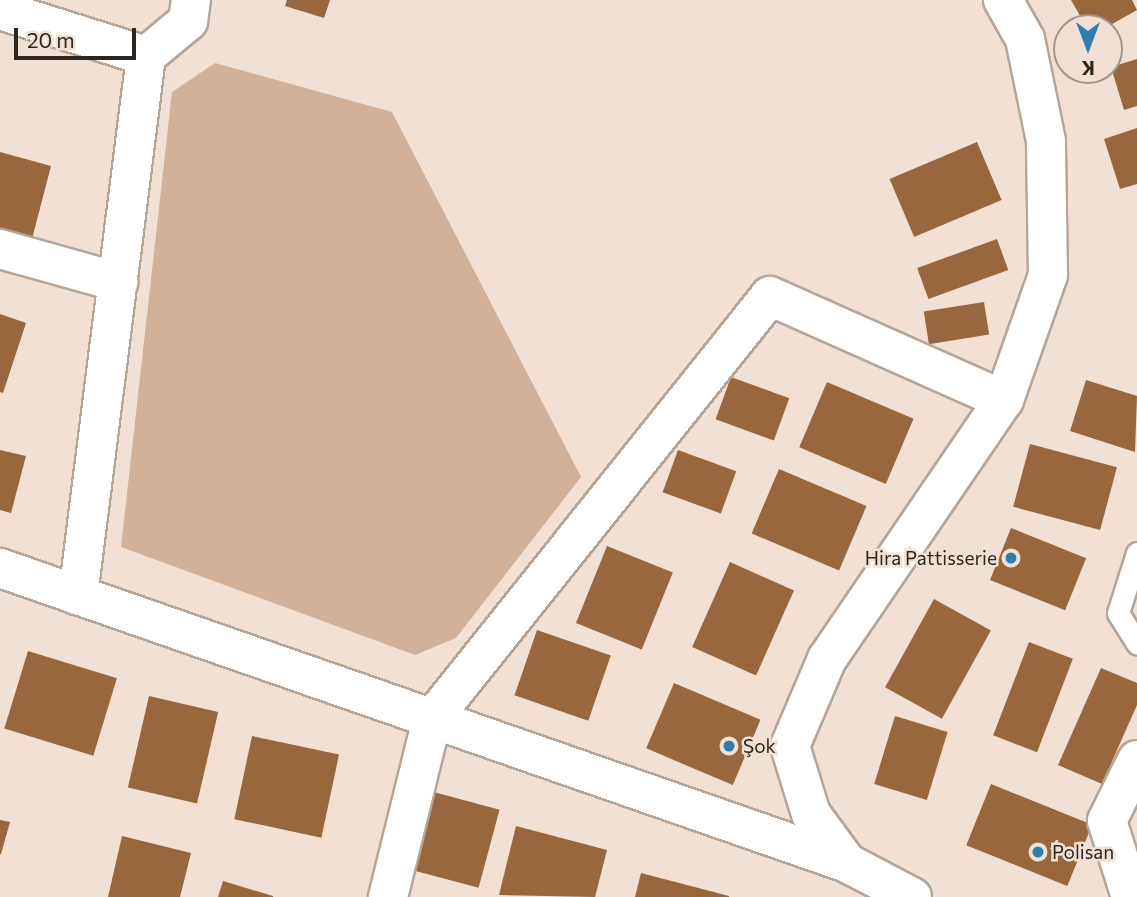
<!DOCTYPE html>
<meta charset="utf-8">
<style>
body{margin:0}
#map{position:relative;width:1137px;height:897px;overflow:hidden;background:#f1e0d3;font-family:Commissioner,sans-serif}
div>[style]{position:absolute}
.green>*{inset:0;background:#d2b198}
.building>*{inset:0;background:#98673e;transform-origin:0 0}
.roads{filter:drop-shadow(2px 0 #b4a599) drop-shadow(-2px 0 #b4a599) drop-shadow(0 2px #b4a599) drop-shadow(0 -2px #b4a599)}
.lane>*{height:21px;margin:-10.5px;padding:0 10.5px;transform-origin:10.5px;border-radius:10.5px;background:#fff}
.street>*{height:38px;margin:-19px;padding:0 19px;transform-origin:19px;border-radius:19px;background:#fff}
.secondary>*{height:38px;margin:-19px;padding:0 19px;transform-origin:19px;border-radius:19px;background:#fff}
.dots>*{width:19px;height:19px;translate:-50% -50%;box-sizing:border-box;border:4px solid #f1e0d3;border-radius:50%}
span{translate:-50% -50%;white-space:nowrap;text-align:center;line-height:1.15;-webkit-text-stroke:5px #f1e0d3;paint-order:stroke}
.poi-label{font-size:19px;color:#2c2621}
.right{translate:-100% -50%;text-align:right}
.left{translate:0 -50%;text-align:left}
.north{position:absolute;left:1053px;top:14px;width:70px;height:70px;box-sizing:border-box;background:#f1e0d3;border:2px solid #a2968c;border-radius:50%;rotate:180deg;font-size:19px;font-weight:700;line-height:28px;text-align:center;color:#2c2621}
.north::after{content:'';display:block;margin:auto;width:24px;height:32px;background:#2e7fb0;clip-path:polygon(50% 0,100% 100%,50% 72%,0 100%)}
.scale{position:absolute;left:14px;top:28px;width:122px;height:32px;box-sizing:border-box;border:4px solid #2c2621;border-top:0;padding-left:9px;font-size:21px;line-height:24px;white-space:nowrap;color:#2c2621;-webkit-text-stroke:5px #f1e0d3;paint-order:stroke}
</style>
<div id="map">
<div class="green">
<div style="clip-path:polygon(215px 63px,392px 112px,581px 477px,456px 638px,415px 655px,121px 547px,172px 92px)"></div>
</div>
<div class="building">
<div style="clip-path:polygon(287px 0,330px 0,324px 18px,285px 6px)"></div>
<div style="clip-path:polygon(1071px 0,1132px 0,1137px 10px,1105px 28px,1087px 28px)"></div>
<div style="clip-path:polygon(1137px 59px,1137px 106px,1124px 110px,1111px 67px)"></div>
<div style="clip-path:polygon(1137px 128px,1137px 184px,1120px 189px,1104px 139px)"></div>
<div style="left:977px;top:142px;width:63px;height:95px;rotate:67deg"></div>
<div style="clip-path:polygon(0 152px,51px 166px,32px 239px,0 231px)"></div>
<div style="left:997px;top:239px;width:33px;height:85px;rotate:70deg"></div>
<div style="left:984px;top:302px;width:33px;height:61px;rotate:81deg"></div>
<div style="clip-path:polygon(0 314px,26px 323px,3px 393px,0 392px)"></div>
<div style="left:731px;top:377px;width:62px;height:45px;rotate:20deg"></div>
<div style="clip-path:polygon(1086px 380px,1137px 396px,1135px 452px,1070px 431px)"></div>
<div style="left:827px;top:382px;width:94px;height:71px;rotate:23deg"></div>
<div style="left:1030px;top:444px;width:90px;height:65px;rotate:15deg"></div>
<div style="clip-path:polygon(0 450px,26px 456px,11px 513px,0 510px)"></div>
<div style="left:678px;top:450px;width:62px;height:45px;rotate:20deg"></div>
<div style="left:779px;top:469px;width:95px;height:70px;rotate:23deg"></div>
<div style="left:1011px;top:528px;width:81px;height:56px;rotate:22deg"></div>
<div style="left:607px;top:546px;width:71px;height:83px;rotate:22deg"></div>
<div style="left:730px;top:562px;width:70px;height:93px;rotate:24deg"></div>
<div style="left:934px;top:599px;width:65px;height:101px;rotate:29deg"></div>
<div style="left:537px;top:630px;width:78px;height:69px;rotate:19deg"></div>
<div style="left:1029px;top:642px;width:47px;height:100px;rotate:21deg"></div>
<div style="left:28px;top:651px;width:93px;height:81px;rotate:17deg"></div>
<div style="clip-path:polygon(1101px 668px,1137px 683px,1137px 705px,1102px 784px,1058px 765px)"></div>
<div style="left:674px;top:683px;width:94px;height:71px;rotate:23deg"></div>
<div style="left:149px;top:696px;width:71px;height:94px;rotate:13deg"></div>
<div style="left:895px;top:716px;width:55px;height:71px;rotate:17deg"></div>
<div style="left:252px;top:736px;width:89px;height:85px;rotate:12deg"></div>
<div style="left:991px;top:784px;width:109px;height:66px;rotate:22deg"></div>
<div style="left:430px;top:791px;width:72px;height:81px;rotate:15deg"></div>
<div style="clip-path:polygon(0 820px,10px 822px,1px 854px,0 854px)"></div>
<div style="clip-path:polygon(516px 826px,607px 850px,595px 897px,499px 895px)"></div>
<div style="clip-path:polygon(122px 836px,191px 853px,180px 897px,108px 897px)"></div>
<div style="clip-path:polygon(641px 873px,729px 896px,729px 897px,635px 897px)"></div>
<div style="clip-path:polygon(223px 881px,273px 896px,273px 897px,218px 897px)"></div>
</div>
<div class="roads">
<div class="lane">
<div style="left:1137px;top:553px;width:63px;rotate:107.6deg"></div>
<div style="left:1118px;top:613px;width:36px;rotate:58deg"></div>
</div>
<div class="street">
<div style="left:0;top:10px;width:153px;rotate:17.5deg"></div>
<div style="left:146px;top:56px;width:544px;rotate:97.18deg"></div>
<div style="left:146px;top:56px;width:55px;rotate:-39.8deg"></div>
<div style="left:188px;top:21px;width:21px;rotate:-82deg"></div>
<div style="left:0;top:249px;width:123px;rotate:15.6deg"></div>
<div style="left:388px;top:897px;width:183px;rotate:-76.1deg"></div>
<div style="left:432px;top:719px;width:541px;rotate:-51.37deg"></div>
<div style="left:770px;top:296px;width:256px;rotate:24deg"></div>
<div style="left:1131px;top:897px;width:80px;rotate:-107.5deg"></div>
<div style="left:1107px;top:821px;width:68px;rotate:-63.8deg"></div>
</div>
<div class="secondary">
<div style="left:0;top:568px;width:897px;rotate:19.2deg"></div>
<div style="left:912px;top:897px;width:73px;rotate:-152.4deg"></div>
<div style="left:847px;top:863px;width:61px;rotate:-126.3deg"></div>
<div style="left:811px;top:814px;width:71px;rotate:-107.2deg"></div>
<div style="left:790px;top:746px;width:95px;rotate:-67deg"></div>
<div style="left:827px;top:659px;width:314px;rotate:-55.7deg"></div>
<div style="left:1004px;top:400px;width:133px;rotate:-70.6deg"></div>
<div style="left:1048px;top:275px;width:134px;rotate:-90.9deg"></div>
<div style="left:1046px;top:141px;width:104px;rotate:-101.6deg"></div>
<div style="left:1025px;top:39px;width:45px;rotate:-119.4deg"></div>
</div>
</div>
<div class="dots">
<div style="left:1011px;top:558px;background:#2e7fb0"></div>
<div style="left:729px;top:746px;background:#2e7fb0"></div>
<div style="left:1038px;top:852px;background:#2e7fb0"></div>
</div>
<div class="poi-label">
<span class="right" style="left:997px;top:558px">Hira Pattisserie</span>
<span class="left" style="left:743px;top:746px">Şok</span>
<span class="left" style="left:1052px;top:852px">Polisan</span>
</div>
<div class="north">K</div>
<div class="scale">20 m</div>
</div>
